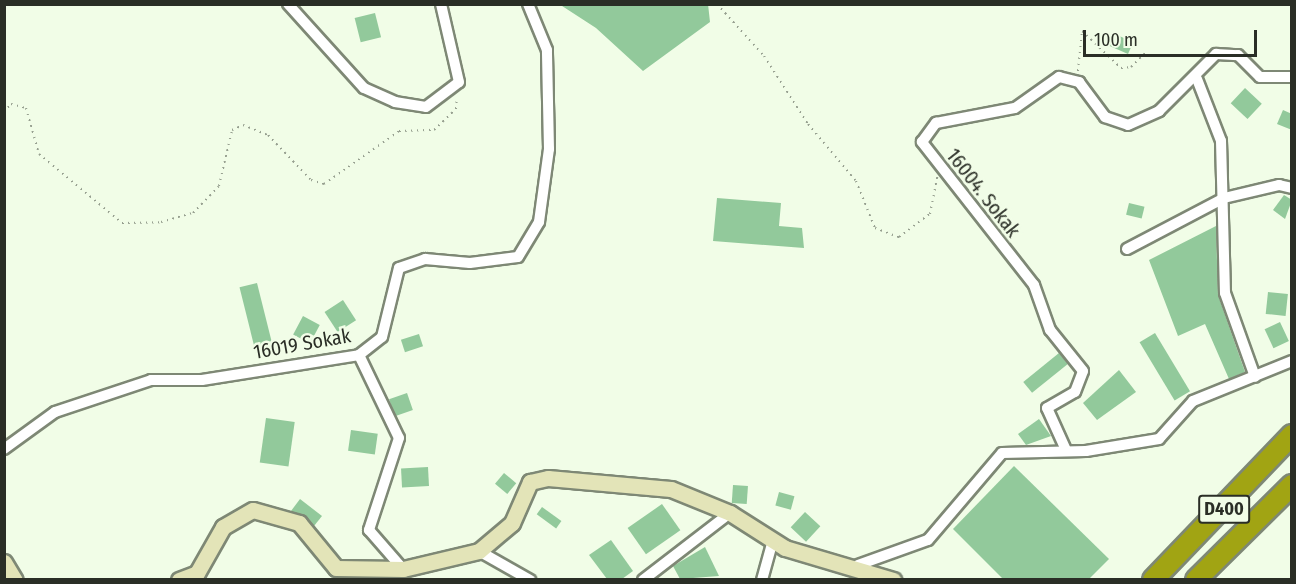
<!DOCTYPE html>
<style>
body{margin:0}
#map{position:relative;width:1296px;height:584px;overflow:hidden;background:#f1fde7;font-family:"Fira Sans Condensed",sans-serif}
div>[style]{position:absolute}
.building>*{inset:0;background:#92c99b;transform-origin:0 0}
.path>*{height:2px;margin-top:-1px;transform-origin:0;background:repeating-linear-gradient(90deg,#97a090 0 1.5px,transparent 0 6px)}
.roads{filter:drop-shadow(2px 0 #7e8875) drop-shadow(-2px 0 #7e8875) drop-shadow(0 2px #7e8875) drop-shadow(0 -2px #7e8875)}
.street>*{height:10px;margin:-5px;padding:0 5px;transform-origin:5px;border-radius:5px;background:#fff}
.secondary>*{height:15px;margin:-7.5px;padding:0 7.5px;transform-origin:7.5px;border-radius:7.5px;background:#e3e4b8}
.highway>*{height:20px;margin:-10px;padding:0 10px;transform-origin:10px;border-radius:10px;background:#a1a413}
span{translate:-50% -50%;white-space:nowrap;text-align:center;line-height:1.15;-webkit-text-stroke:5px #f1fde7;paint-order:stroke}
.shield-label span{padding:2px 4px;background:#f1fde7;border:2px solid;border-radius:4px;-webkit-text-stroke-width:0}
.shield-label{font-size:18px;color:#2a2e26;font-weight:700}
.street-label{font-size:20px;color:#2a2e26}
.frame{position:absolute;inset:0;border:6px solid #2a2e26;pointer-events:none}
.scale{position:absolute;left:1083px;top:30px;width:174px;height:27px;box-sizing:border-box;border:3px solid #2a2e26;border-top:0;padding-left:8px;font-size:18px;line-height:21px;white-space:nowrap;color:#2a2e26;-webkit-text-stroke:4px #f1fde7;paint-order:stroke}
</style>
<div id="map">
<div class="building">
<div style="clip-path:polygon(559px 4px,708px 4px,710px 22px,643px 71px,596px 28px)"></div>
<div style="left:375px;top:13px;width:25px;height:21px;rotate:76deg"></div>
<div style="left:1115px;top:34px;width:20px;height:13px;rotate:24deg"></div>
<div style="left:1245px;top:88px;width:23px;height:21px;rotate:43deg"></div>
<div style="clip-path:polygon(1283px 110px,1292px 114px,1292px 130px,1277px 124px)"></div>
<div style="clip-path:polygon(1284px 195px,1292px 200px,1285px 219px,1273px 210px)"></div>
<div style="clip-path:polygon(717px 198px,781px 203px,779px 226px,802px 228px,804px 248px,713px 241px)"></div>
<div style="left:1129px;top:203px;width:16px;height:12px;rotate:14deg"></div>
<div style="clip-path:polygon(1216px 226px,1218px 295px,1245px 372px,1229px 379px,1205px 324px,1178px 336px,1149px 260px)"></div>
<div style="left:257px;top:283px;width:72px;height:18px;rotate:76deg"></div>
<div style="left:1268px;top:292px;width:20px;height:22px;rotate:6deg"></div>
<div style="left:343px;top:300px;width:24px;height:22px;rotate:57deg"></div>
<div style="left:303px;top:316px;width:19px;height:21px;rotate:28deg"></div>
<div style="left:1280px;top:322px;width:21px;height:17px;rotate:65deg"></div>
<div style="left:1155px;top:333px;width:68px;height:18px;rotate:59deg"></div>
<div style="left:419px;top:334px;width:13px;height:19px;rotate:72deg"></div>
<div style="left:1059px;top:353px;width:14px;height:46px;rotate:51deg"></div>
<div style="clip-path:polygon(1119px 370px,1136px 392px,1097px 420px,1083px 403px)"></div>
<div style="left:407px;top:393px;width:18px;height:19px;rotate:71deg"></div>
<div style="left:266px;top:418px;width:29px;height:45px;rotate:8deg"></div>
<div style="clip-path:polygon(1039px 419px,1051px 436px,1026px 445px,1018px 434px)"></div>
<div style="left:351px;top:430px;width:27px;height:21px;rotate:8deg"></div>
<div style="clip-path:polygon(1014px 466px,1109px 559px,1089px 579px,1003px 579px,953px 529px)"></div>
<div style="left:428px;top:467px;width:19px;height:27px;rotate:87deg"></div>
<div style="left:504px;top:473px;width:16px;height:14px;rotate:40deg"></div>
<div style="left:733px;top:485px;width:15px;height:18px;rotate:4deg"></div>
<div style="left:779px;top:492px;width:16px;height:14px;rotate:15deg"></div>
<div style="clip-path:polygon(300px 499px,322px 516px,314px 526px,291px 511px)"></div>
<div style="left:662px;top:504px;width:32px;height:42px;rotate:55deg"></div>
<div style="left:542px;top:507px;width:24px;height:9px;rotate:36deg"></div>
<div style="left:805px;top:512px;width:21px;height:21px;rotate:43deg"></div>
<div style="clip-path:polygon(611px 540px,633px 571px,622px 579px,607px 579px,589px 555px)"></div>
<div style="clip-path:polygon(705px 547px,719px 576px,680px 579px,673px 566px)"></div>
</div>
<div class="path">
<div style="left:717px;top:4px;width:70px;rotate:47.9deg"></div>
<div style="left:764px;top:56px;width:81px;rotate:57.1deg"></div>
<div style="left:808px;top:124px;width:75px;rotate:49.9deg"></div>
<div style="left:856px;top:181px;width:51px;rotate:68deg"></div>
<div style="left:875px;top:228px;width:26px;rotate:21deg"></div>
<div style="left:899px;top:237px;width:39px;rotate:-37deg"></div>
<div style="left:930px;top:214px;width:38px;rotate:-79deg"></div>
<div style="left:1078px;top:71px;width:40px;rotate:-84.3deg"></div>
<div style="left:1082px;top:31px;width:54px;rotate:43.5deg"></div>
<div style="left:1121px;top:68px;width:10px;rotate:-6deg"></div>
<div style="left:1131px;top:67px;width:20px;rotate:-45deg"></div>
<div style="left:4px;top:112px;width:11px;rotate:-49deg"></div>
<div style="left:11px;top:104px;width:16px;rotate:15deg"></div>
<div style="left:26px;top:108px;width:48px;rotate:74.2deg"></div>
<div style="left:39px;top:154px;width:108px;rotate:39.7deg"></div>
<div style="left:122px;top:223px;width:39px;rotate:-1deg"></div>
<div style="left:161px;top:222px;width:33px;rotate:-16deg"></div>
<div style="left:193px;top:213px;width:37px;rotate:-46deg"></div>
<div style="left:219px;top:186px;width:57px;rotate:-76.9deg"></div>
<div style="left:232px;top:130px;width:12px;rotate:-24deg"></div>
<div style="left:243px;top:125px;width:27px;rotate:22deg"></div>
<div style="left:268px;top:135px;width:62px;rotate:46.3deg"></div>
<div style="left:311px;top:180px;width:14px;rotate:17deg"></div>
<div style="left:324px;top:184px;width:92px;rotate:-35.2deg"></div>
<div style="left:399px;top:131px;width:35px;rotate:-2deg"></div>
<div style="left:434px;top:130px;width:30px;rotate:-44deg"></div>
<div style="left:456px;top:109px;width:11px;rotate:-85deg"></div>
</div>
<div class="roads">
<div class="street">
<div style="left:288px;top:4px;width:113px;rotate:47.9deg"></div>
<div style="left:364px;top:88px;width:34px;rotate:24deg"></div>
<div style="left:395px;top:102px;width:31px;rotate:9deg"></div>
<div style="left:426px;top:107px;width:41px;rotate:-37.1deg"></div>
<div style="left:459px;top:82px;width:80px;rotate:-103deg"></div>
<div style="left:1197px;top:79px;width:66px;rotate:68.8deg"></div>
<div style="left:1221px;top:141px;width:152px;rotate:88.5deg"></div>
<div style="left:1225px;top:293px;width:89px;rotate:70.3deg"></div>
<div style="left:1127px;top:249px;width:110px;rotate:-27.7deg"></div>
<div style="left:1224px;top:198px;width:57px;rotate:-13.3deg"></div>
<div style="left:1279px;top:185px;width:13px;rotate:13deg"></div>
<div style="left:359px;top:355px;width:92px;rotate:64.3deg"></div>
<div style="left:399px;top:438px;width:97px;rotate:108.1deg"></div>
<div style="left:369px;top:530px;width:52px;rotate:48.9deg"></div>
<div style="left:4px;top:449px;width:63px;rotate:-36deg"></div>
<div style="left:55px;top:412px;width:101px;rotate:-18.4deg"></div>
<div style="left:151px;top:380px;width:51px"></div>
<div style="left:202px;top:380px;width:159px;rotate:-9deg"></div>
<div style="left:359px;top:355px;width:29px;rotate:-38deg"></div>
<div style="left:382px;top:337px;width:71px;rotate:-76.2deg"></div>
<div style="left:399px;top:268px;width:28px;rotate:-19deg"></div>
<div style="left:425px;top:259px;width:45px;rotate:5.1deg"></div>
<div style="left:470px;top:263px;width:48px;rotate:-7.1deg"></div>
<div style="left:518px;top:257px;width:41px;rotate:-59deg"></div>
<div style="left:539px;top:222px;width:74px;rotate:-82.2deg"></div>
<div style="left:549px;top:149px;width:99px;rotate:-91.2deg"></div>
<div style="left:547px;top:50px;width:50px;rotate:-112.4deg"></div>
<div style="left:1066px;top:450px;width:46px;rotate:-114.3deg"></div>
<div style="left:1047px;top:408px;width:32px;rotate:-30deg"></div>
<div style="left:1075px;top:392px;width:22px;rotate:-69deg"></div>
<div style="left:1083px;top:371px;width:53px;rotate:-128.8deg"></div>
<div style="left:1050px;top:330px;width:48px;rotate:-109.6deg"></div>
<div style="left:1034px;top:285px;width:182px;rotate:-128.1deg"></div>
<div style="left:922px;top:142px;width:24px;rotate:-54deg"></div>
<div style="left:936px;top:123px;width:80px;rotate:-10.8deg"></div>
<div style="left:1015px;top:108px;width:54px;rotate:-35.2deg"></div>
<div style="left:1059px;top:77px;width:21px;rotate:14deg"></div>
<div style="left:1079px;top:82px;width:44px;rotate:53.4deg"></div>
<div style="left:1105px;top:117px;width:24px;rotate:19deg"></div>
<div style="left:1128px;top:125px;width:34px;rotate:-24deg"></div>
<div style="left:1159px;top:111px;width:81px;rotate:-45deg"></div>
<div style="left:1216px;top:54px;width:22px;rotate:3deg"></div>
<div style="left:1238px;top:55px;width:31px;rotate:45deg"></div>
<div style="left:1260px;top:77px;width:32px"></div>
<div style="left:479px;top:551px;width:59px;rotate:29.6deg"></div>
<div style="left:858px;top:565px;width:74px;rotate:-19.7deg"></div>
<div style="left:928px;top:540px;width:114px;rotate:-49.6deg"></div>
<div style="left:1002px;top:453px;width:84px;rotate:-1.4deg"></div>
<div style="left:1086px;top:451px;width:74px;rotate:-9.3deg"></div>
<div style="left:1159px;top:439px;width:51px;rotate:-48.2deg"></div>
<div style="left:1193px;top:401px;width:107px;rotate:-22deg"></div>
<div style="left:643px;top:580px;width:110px;rotate:-37.6deg"></div>
<div style="left:762px;top:580px;width:41px;rotate:-74.6deg"></div>
</div>
<div class="secondary">
<div style="left:4px;top:562px;width:21px;rotate:59deg"></div>
<div style="left:179px;top:580px;width:19px;rotate:-21deg"></div>
<div style="left:197px;top:573px;width:53px;rotate:-60.5deg"></div>
<div style="left:223px;top:527px;width:34px;rotate:-30deg"></div>
<div style="left:253px;top:510px;width:48px;rotate:15.8deg"></div>
<div style="left:299px;top:523px;width:58px;rotate:50.6deg"></div>
<div style="left:336px;top:568px;width:67px;rotate:0.9deg"></div>
<div style="left:403px;top:569px;width:78px;rotate:-13.3deg"></div>
<div style="left:479px;top:551px;width:43px;rotate:-40.3deg"></div>
<div style="left:512px;top:523px;width:45px;rotate:-66.3deg"></div>
<div style="left:530px;top:482px;width:18px;rotate:-13deg"></div>
<div style="left:548px;top:478px;width:123px;rotate:5.1deg"></div>
<div style="left:671px;top:489px;width:64px;rotate:22.1deg"></div>
<div style="left:730px;top:513px;width:65px;rotate:32.5deg"></div>
<div style="left:785px;top:548px;width:113px;rotate:16.5deg"></div>
</div>
<div class="highway">
<div style="left:1153px;top:580px;width:201px;rotate:-46.2deg"></div>
<div style="left:1196px;top:580px;width:135px;rotate:-44.7deg"></div>
</div>
</div>
<div class="shield-label">
<span style="left:1224px;top:509px">D400</span>
</div>
<div class="street-label">
<span style="left:983px;top:193px;rotate:52deg">16004. Sokak</span>
<span style="left:302px;top:344px;rotate:-10deg">16019 Sokak</span>
</div>
<div class="frame"></div>
<div class="scale">100 m</div>
</div>
